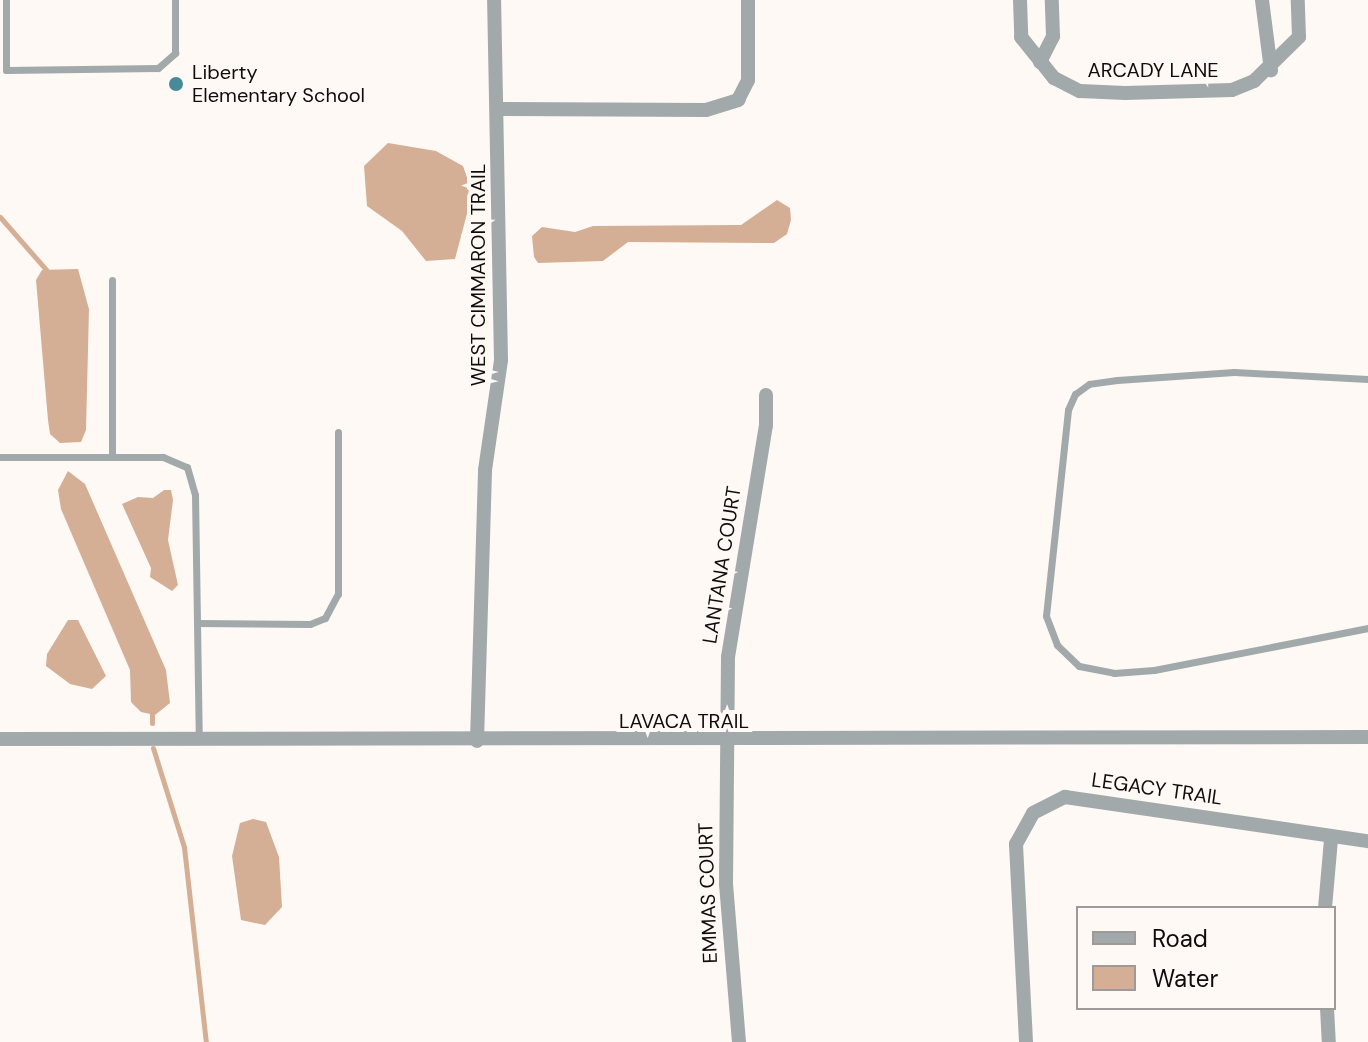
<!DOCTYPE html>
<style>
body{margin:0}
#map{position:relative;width:1368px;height:1042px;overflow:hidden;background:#fef9f5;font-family:"DM Sans",sans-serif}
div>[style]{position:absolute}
.water>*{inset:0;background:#d4af95}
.stream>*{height:5px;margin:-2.5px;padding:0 2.5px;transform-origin:2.5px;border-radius:2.5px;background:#d4af95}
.service>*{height:7px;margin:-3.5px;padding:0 3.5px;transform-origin:3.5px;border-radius:3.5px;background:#a2a9ab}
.minor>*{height:14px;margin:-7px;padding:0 7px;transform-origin:7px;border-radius:7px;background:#a2a9ab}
.dots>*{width:22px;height:22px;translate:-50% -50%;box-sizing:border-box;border:4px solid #fef9f5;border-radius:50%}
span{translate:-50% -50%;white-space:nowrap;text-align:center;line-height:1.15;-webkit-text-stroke:8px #fef9f5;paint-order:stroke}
.street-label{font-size:20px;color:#100c09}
.poi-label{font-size:20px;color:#100c09}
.left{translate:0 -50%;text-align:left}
.legend{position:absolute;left:1076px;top:906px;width:260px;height:104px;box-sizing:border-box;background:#fef9f5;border:2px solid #9f9a97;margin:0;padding:10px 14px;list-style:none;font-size:24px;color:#100c09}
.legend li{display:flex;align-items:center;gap:16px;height:40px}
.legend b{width:40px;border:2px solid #9f9a97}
</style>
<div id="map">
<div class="water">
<div style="clip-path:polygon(388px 143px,436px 151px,463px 166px,469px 183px,468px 210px,455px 259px,426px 261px,402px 231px,367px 206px,364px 166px)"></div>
<div style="clip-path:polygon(777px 200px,790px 208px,791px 220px,787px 234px,774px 243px,628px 242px,603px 261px,538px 263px,534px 257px,532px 236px,542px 227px,575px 232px,593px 226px,741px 225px)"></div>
<div style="clip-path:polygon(78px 269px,89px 309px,86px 430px,81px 442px,60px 443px,50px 434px,48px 420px,36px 280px,42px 270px)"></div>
<div style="clip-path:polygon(68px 471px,85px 484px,166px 670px,170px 703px,155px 715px,141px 712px,131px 702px,130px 670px,61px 509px,58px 490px)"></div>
<div style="clip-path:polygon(164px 490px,171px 490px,173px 500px,168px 540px,178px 585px,172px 591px,150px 577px,151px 568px,122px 504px,138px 497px,153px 498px)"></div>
<div style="clip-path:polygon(68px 620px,78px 620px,106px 676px,92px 689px,70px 684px,46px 666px,47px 654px)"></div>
<div style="clip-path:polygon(253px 819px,266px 822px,279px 857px,282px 907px,265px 925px,241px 920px,232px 856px,240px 823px)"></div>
</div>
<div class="stream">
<div style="left:0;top:217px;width:74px;rotate:48.8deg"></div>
<div style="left:152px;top:710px;width:13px;rotate:90deg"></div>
<div style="left:153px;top:748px;width:104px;rotate:72.6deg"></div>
<div style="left:184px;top:847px;width:196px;rotate:83.6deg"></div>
</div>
<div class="service">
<div style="left:6px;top:0;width:70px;rotate:90deg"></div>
<div style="left:6px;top:70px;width:152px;rotate:-0.8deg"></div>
<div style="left:158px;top:68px;width:23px;rotate:-41deg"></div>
<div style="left:175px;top:53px;width:53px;rotate:-90deg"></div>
<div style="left:1368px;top:379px;width:134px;rotate:-177deg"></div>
<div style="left:1234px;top:372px;width:117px;rotate:176.1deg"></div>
<div style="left:1117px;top:380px;width:28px;rotate:172deg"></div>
<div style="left:1089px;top:384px;width:17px;rotate:144deg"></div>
<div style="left:1075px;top:394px;width:17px;rotate:114deg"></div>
<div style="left:1068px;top:410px;width:207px;rotate:96.1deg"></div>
<div style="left:1046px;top:616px;width:31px;rotate:69deg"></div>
<div style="left:1057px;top:645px;width:30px;rotate:44deg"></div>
<div style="left:1079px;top:666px;width:36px;rotate:11deg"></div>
<div style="left:1114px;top:673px;width:40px;rotate:-4.3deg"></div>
<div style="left:1154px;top:670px;width:218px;rotate:-11.1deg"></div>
<div style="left:112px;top:456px;width:176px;rotate:-90deg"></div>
<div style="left:0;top:457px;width:163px"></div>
<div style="left:163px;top:457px;width:26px;rotate:23deg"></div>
<div style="left:187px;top:467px;width:29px;rotate:74deg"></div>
<div style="left:195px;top:495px;width:243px;rotate:89.1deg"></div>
<div style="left:197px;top:623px;width:113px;rotate:0.5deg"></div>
<div style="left:310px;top:624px;width:16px;rotate:-22deg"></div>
<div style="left:325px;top:618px;width:27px;rotate:-62deg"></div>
<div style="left:338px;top:594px;width:162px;rotate:-90deg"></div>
</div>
<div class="minor">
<div style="left:1020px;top:0;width:37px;rotate:88deg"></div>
<div style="left:1021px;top:37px;width:53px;rotate:51.2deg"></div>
<div style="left:1054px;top:78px;width:29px;rotate:27deg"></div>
<div style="left:1080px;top:91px;width:45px;rotate:2.5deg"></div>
<div style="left:1125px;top:93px;width:107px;rotate:-1.6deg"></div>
<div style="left:1232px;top:90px;width:24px;rotate:-22deg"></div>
<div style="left:1254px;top:81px;width:63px;rotate:-44.4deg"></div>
<div style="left:1299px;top:37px;width:37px;rotate:-92deg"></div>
<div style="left:1262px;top:0;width:71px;rotate:82.7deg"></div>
<div style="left:1040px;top:62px;width:29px;rotate:-63deg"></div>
<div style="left:1053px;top:36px;width:36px;rotate:-92deg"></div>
<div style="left:497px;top:109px;width:209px;rotate:0.3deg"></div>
<div style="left:706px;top:110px;width:34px;rotate:-17deg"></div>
<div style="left:738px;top:100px;width:22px;rotate:-63deg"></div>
<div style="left:748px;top:80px;width:80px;rotate:-90deg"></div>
<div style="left:0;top:739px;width:1368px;rotate:-0.08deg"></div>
<div style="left:477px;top:741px;width:271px;rotate:-88.3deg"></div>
<div style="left:485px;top:470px;width:111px;rotate:-81.7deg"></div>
<div style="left:501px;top:360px;width:360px;rotate:-91.1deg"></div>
<div style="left:1325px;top:908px;width:69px;rotate:-85deg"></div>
<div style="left:1327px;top:1008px;width:34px;rotate:87deg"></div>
<div style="left:739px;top:1042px;width:158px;rotate:-94.7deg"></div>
<div style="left:726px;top:885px;width:228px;rotate:-89.5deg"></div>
<div style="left:728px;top:657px;width:235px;rotate:-80.7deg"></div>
<div style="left:766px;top:425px;width:30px;rotate:-90deg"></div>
<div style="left:1026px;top:1042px;width:198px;rotate:-92.9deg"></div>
<div style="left:1016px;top:844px;width:35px;rotate:-61deg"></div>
<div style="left:1033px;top:813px;width:36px;rotate:-27deg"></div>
<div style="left:1065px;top:797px;width:306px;rotate:8.3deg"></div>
</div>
<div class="dots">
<div style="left:176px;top:84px;background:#468b97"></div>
</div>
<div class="street-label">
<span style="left:1153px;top:70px">ARCADY LANE</span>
<span style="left:478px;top:275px;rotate:-90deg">WEST CIMMARON TRAIL</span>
<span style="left:722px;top:565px;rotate:-81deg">LANTANA COURT</span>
<span style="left:684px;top:721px">LAVACA TRAIL</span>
<span style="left:1157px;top:789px;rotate:8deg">LEGACY TRAIL</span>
<span style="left:708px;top:893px;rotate:-92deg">EMMAS COURT</span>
</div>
<div class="poi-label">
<span class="left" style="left:192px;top:84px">Liberty<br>Elementary School</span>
</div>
<ul class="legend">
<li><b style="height:10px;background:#a2a9ab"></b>Road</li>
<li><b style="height:22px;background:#d4af95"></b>Water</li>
</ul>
</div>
